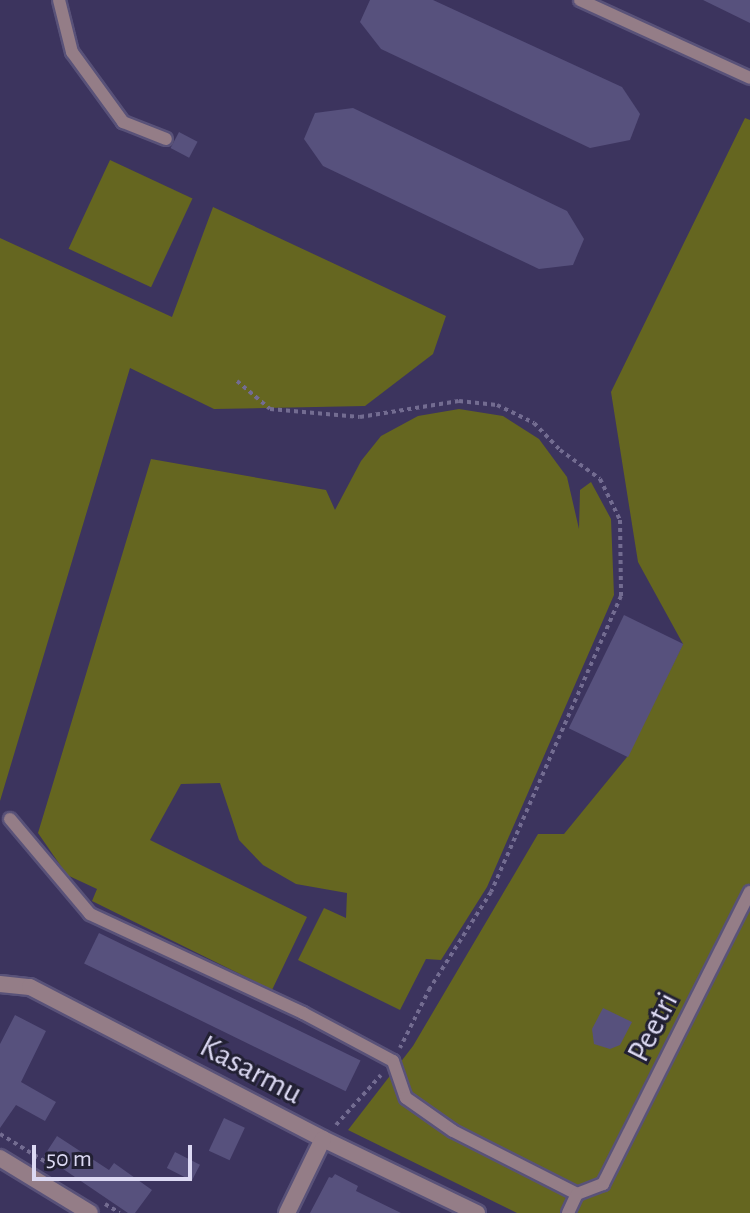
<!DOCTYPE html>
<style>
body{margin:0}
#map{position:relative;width:750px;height:1213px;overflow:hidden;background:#3c345e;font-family:"Alegreya Sans",sans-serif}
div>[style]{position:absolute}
.green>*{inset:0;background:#656620;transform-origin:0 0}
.building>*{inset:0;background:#57517d;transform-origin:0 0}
.path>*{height:4px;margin-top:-2px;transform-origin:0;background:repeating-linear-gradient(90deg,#736c91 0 4px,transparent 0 8px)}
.roads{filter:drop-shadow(2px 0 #595279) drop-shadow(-2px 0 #595279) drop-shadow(0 2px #595279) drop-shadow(0 -2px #595279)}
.service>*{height:12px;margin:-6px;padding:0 6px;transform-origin:6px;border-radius:6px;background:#947d87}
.minor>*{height:16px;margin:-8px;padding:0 8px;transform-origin:8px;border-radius:8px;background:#947d87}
span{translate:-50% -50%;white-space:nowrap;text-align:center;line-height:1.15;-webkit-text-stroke:6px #222033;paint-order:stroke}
.street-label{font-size:32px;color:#dcd9f3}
.scale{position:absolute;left:32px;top:1145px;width:160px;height:36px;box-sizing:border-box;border:4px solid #dcd9f3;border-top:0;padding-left:10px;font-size:24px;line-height:28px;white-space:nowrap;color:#dcd9f3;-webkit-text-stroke:6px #222033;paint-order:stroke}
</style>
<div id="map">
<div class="green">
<div style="clip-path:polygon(745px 118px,750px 120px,750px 1213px,517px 1213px,348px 1130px,413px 1046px,538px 834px,564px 834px,627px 757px,683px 644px,638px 562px,611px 392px)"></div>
<div style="left:110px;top:160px;width:91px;height:98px;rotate:25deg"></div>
<div style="clip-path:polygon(213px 207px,446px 316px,433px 354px,365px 406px,214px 409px,130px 368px,0 801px,0 238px,172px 317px)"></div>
<div style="clip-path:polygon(459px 409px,503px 416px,539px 439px,567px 477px,579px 529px,580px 490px,591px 482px,611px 519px,614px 595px,487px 887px,441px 960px,426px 959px,400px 1010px,298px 960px,324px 908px,346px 918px,347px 893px,296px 884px,263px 865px,239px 840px,220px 783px,181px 784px,150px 840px,307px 917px,272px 990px,92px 901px,97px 889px,67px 875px,38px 833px,151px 459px,326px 490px,335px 510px,361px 461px,381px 436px,418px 416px)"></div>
</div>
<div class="building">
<div style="clip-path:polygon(370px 0,433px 0,622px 87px,640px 114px,630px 140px,590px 148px,381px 49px,360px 22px)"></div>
<div style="clip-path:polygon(703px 0,750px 0,750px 23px)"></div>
<div style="clip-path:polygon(353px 108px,567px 211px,584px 239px,573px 265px,539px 269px,323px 166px,304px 139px,315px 113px)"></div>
<div style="left:179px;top:132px;width:21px;height:18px;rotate:28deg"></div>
<div style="left:624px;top:615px;width:66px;height:126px;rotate:26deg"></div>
<div style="left:99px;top:933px;width:291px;height:34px;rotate:26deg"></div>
<div style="clip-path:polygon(603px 1008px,632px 1022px,620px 1045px,610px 1049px,594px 1044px,592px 1029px)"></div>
<div style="clip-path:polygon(15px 1015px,46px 1031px,21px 1082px,56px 1102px,45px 1121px,16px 1105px,0 1128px,0 1044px)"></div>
<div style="left:224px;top:1118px;width:23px;height:36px;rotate:25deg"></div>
<div style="clip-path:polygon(57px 1136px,109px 1170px,114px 1163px,152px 1190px,135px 1213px,128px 1213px,44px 1156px)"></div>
<div style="left:175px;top:1152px;width:28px;height:18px;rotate:27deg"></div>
<div style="clip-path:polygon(335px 1174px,358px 1186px,356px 1191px,401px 1213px,310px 1213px,329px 1177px,332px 1178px)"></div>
</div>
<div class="path">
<div style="left:237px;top:381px;width:43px;rotate:40.3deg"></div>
<div style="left:270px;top:409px;width:90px;rotate:5.1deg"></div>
<div style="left:360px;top:417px;width:100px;rotate:-9.2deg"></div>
<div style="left:459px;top:401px;width:38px;rotate:6deg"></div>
<div style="left:497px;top:405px;width:41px;rotate:25.9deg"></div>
<div style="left:534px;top:423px;width:37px;rotate:46deg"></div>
<div style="left:560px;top:450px;width:49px;rotate:35.9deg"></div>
<div style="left:600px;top:479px;width:46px;rotate:64deg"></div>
<div style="left:620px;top:520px;width:76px;rotate:89.2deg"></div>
<div style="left:621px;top:596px;width:323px;rotate:113.7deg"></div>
<div style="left:491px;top:892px;width:114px;rotate:122.4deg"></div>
<div style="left:430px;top:988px;width:67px;rotate:116.6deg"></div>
<div style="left:336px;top:1125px;width:67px;rotate:-48deg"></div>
<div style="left:0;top:1134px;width:57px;rotate:31.5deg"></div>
<div style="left:105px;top:1204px;width:17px;rotate:31deg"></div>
</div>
<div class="roads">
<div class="service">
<div style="left:59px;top:0;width:54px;rotate:76deg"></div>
<div style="left:72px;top:52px;width:87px;rotate:53.9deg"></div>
<div style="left:123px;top:122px;width:46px;rotate:21.6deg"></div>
<div style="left:580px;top:0;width:187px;rotate:24.6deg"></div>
<div style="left:10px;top:819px;width:124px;rotate:49.9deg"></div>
<div style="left:90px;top:914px;width:235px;rotate:24.9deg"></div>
<div style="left:303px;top:1013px;width:102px;rotate:28.1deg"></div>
<div style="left:393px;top:1061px;width:39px;rotate:71deg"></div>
<div style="left:406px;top:1098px;width:57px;rotate:35.1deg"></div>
<div style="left:453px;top:1131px;width:139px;rotate:26.9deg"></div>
<div style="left:577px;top:1194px;width:28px;rotate:-21deg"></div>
<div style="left:603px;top:1184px;width:327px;rotate:-63.3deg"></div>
<div style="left:568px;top:1213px;width:21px;rotate:-65deg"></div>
</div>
<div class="minor">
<div style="left:0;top:984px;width:30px;rotate:6deg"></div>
<div style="left:30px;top:987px;width:330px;rotate:27.4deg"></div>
<div style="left:323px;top:1139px;width:171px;rotate:25.7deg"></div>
<div style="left:0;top:1158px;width:105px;rotate:31.4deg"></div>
<div style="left:287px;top:1213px;width:82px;rotate:-64.1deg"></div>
</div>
</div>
<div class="street-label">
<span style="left:653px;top:1027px;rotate:-63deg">Peetri</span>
<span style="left:251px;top:1070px;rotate:28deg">Kasarmu</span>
</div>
<div class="scale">50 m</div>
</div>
